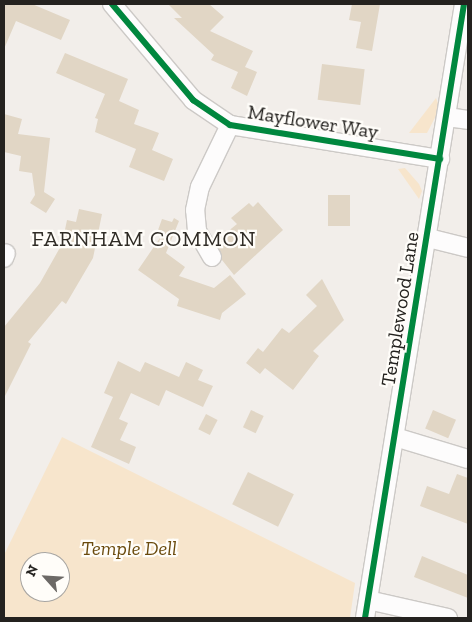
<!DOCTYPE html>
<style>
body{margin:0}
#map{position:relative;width:472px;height:622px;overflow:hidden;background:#f2eeea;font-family:"Zilla Slab",serif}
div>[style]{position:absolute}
.green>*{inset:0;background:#f7e5cc}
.building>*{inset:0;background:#e1d6c5;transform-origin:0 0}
.roads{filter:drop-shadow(1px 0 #ccc9c6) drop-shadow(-1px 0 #ccc9c6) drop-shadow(0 1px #ccc9c6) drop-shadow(0 -1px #ccc9c6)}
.minor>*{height:18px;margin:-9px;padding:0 9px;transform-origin:9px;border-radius:9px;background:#fdfcfc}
.cycleway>*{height:6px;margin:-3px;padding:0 3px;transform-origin:3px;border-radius:3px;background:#00873e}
span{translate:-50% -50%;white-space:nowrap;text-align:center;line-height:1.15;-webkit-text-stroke:4.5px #fffdf9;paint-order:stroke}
.street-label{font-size:20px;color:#24221f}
.park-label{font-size:20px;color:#6a4a0c;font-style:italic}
.quarter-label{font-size:22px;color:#302c26;letter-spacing:1px}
.frame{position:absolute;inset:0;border:5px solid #24221f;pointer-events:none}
.north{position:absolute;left:20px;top:552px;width:50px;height:50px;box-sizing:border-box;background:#fffdf9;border:1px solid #a7a5a2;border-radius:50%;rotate:296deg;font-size:14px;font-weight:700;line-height:20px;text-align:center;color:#24221f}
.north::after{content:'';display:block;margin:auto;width:18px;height:22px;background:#6c6966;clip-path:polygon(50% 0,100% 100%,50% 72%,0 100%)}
</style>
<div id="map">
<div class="green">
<div style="clip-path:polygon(436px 98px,440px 108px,427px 133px,409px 133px)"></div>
<div style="clip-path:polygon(405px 168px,419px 184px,422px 191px,419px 199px,398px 169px)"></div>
<div style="clip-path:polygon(evenodd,62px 437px,355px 583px,350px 618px,4px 618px,4px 555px,62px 437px,30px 562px,60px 562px,60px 592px,30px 592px,30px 562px)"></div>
</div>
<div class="building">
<div style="clip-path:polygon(4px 4px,32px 4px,70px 20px,61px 40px,16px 21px,4px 49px)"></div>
<div style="clip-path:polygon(168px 4px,209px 4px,224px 17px,210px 31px,253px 51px,245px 67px,257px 72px,247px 96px,231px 88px,238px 72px,211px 60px,214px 55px,174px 18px,182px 18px)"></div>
<div style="clip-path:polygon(352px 4px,380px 4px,372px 51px,356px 48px,361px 22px,349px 20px)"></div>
<div style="clip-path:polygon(65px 53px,128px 79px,119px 101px,139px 110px,134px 124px,159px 133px,152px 150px,173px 159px,164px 181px,129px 167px,136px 149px,95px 132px,98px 119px,95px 118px,105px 94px,56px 73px)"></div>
<div style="left:322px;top:64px;width:43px;height:36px;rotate:7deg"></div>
<div style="clip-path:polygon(4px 114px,22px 119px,18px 134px,50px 138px,44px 192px,55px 199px,46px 213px,30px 203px,35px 195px,32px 173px,19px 171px,21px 156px,4px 152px)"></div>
<div style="left:328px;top:195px;width:22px;height:31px"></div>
<div style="clip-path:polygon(258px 202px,283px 230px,234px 275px,222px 260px,216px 241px,237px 224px,231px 218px,249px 203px,253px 207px)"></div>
<div style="clip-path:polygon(79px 209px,102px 214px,93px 258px,66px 304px,62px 301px,28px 342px,31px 344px,4px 398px,4px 327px,40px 283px,62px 244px,67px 220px,76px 222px)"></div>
<div style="clip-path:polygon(174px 218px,179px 221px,166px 253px,185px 267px,179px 276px,214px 288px,230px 275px,246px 294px,222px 313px,220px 320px,177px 306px,179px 299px,138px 270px,162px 235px,157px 233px,162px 219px,172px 222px)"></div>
<div style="clip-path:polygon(322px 279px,344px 320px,313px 351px,319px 356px,293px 390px,265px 368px,260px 374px,246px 363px,258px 348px,263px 352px,282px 328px,289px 333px,317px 306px,306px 295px)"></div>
<div style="clip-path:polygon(118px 361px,140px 372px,145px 362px,179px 377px,186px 362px,203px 370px,198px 380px,213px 386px,203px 407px,166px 390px,159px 406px,131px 393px,119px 419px,128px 423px,120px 440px,136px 447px,129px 464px,91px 447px,113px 397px,104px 393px)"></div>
<div style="left:251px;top:410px;width:14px;height:19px;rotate:25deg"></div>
<div style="left:433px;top:410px;width:25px;height:20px;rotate:23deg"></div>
<div style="left:206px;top:414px;width:13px;height:17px;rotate:27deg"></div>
<div style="left:248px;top:472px;width:51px;height:36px;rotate:26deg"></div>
<div style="clip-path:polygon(457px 474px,468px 478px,468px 524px,420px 506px,427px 486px,449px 494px)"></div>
<div style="clip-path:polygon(422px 556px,468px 575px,468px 598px,414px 577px)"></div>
</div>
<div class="roads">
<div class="minor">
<div style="left:112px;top:4px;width:126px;rotate:49.8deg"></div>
<div style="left:193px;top:100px;width:45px;rotate:34deg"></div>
<div style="left:230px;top:125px;width:213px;rotate:9.2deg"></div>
<div style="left:447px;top:117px;width:21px;rotate:8deg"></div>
<div style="left:428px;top:238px;width:41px;rotate:14deg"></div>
<div style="left:212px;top:257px;width:30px;rotate:-120deg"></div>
<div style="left:197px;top:231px;width:21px;rotate:-95deg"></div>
<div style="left:195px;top:210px;width:24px;rotate:-78deg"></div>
<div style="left:200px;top:187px;width:69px;rotate:-64.2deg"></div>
<div style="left:4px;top:258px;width:5px;rotate:-68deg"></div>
<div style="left:395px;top:437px;width:76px;rotate:16.8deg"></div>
<div style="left:368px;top:600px;width:82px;rotate:12.7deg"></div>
<div style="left:365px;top:618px;width:622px;rotate:-80.84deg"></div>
</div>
</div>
<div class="cycleway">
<div style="left:112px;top:4px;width:126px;rotate:49.8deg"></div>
<div style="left:193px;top:100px;width:45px;rotate:34deg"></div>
<div style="left:230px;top:125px;width:213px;rotate:9.2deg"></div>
<div style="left:365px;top:618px;width:622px;rotate:-80.84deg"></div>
</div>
<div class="street-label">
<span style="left:313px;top:122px;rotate:9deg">Mayflower Way</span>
<span style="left:400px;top:309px;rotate:-81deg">Templewood Lane</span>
</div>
<div class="park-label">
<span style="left:129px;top:548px">Temple Dell</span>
</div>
<div class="quarter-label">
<span style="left:144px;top:239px">FARNHAM COMMON</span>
</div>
<div class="frame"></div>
<div class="north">N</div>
</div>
